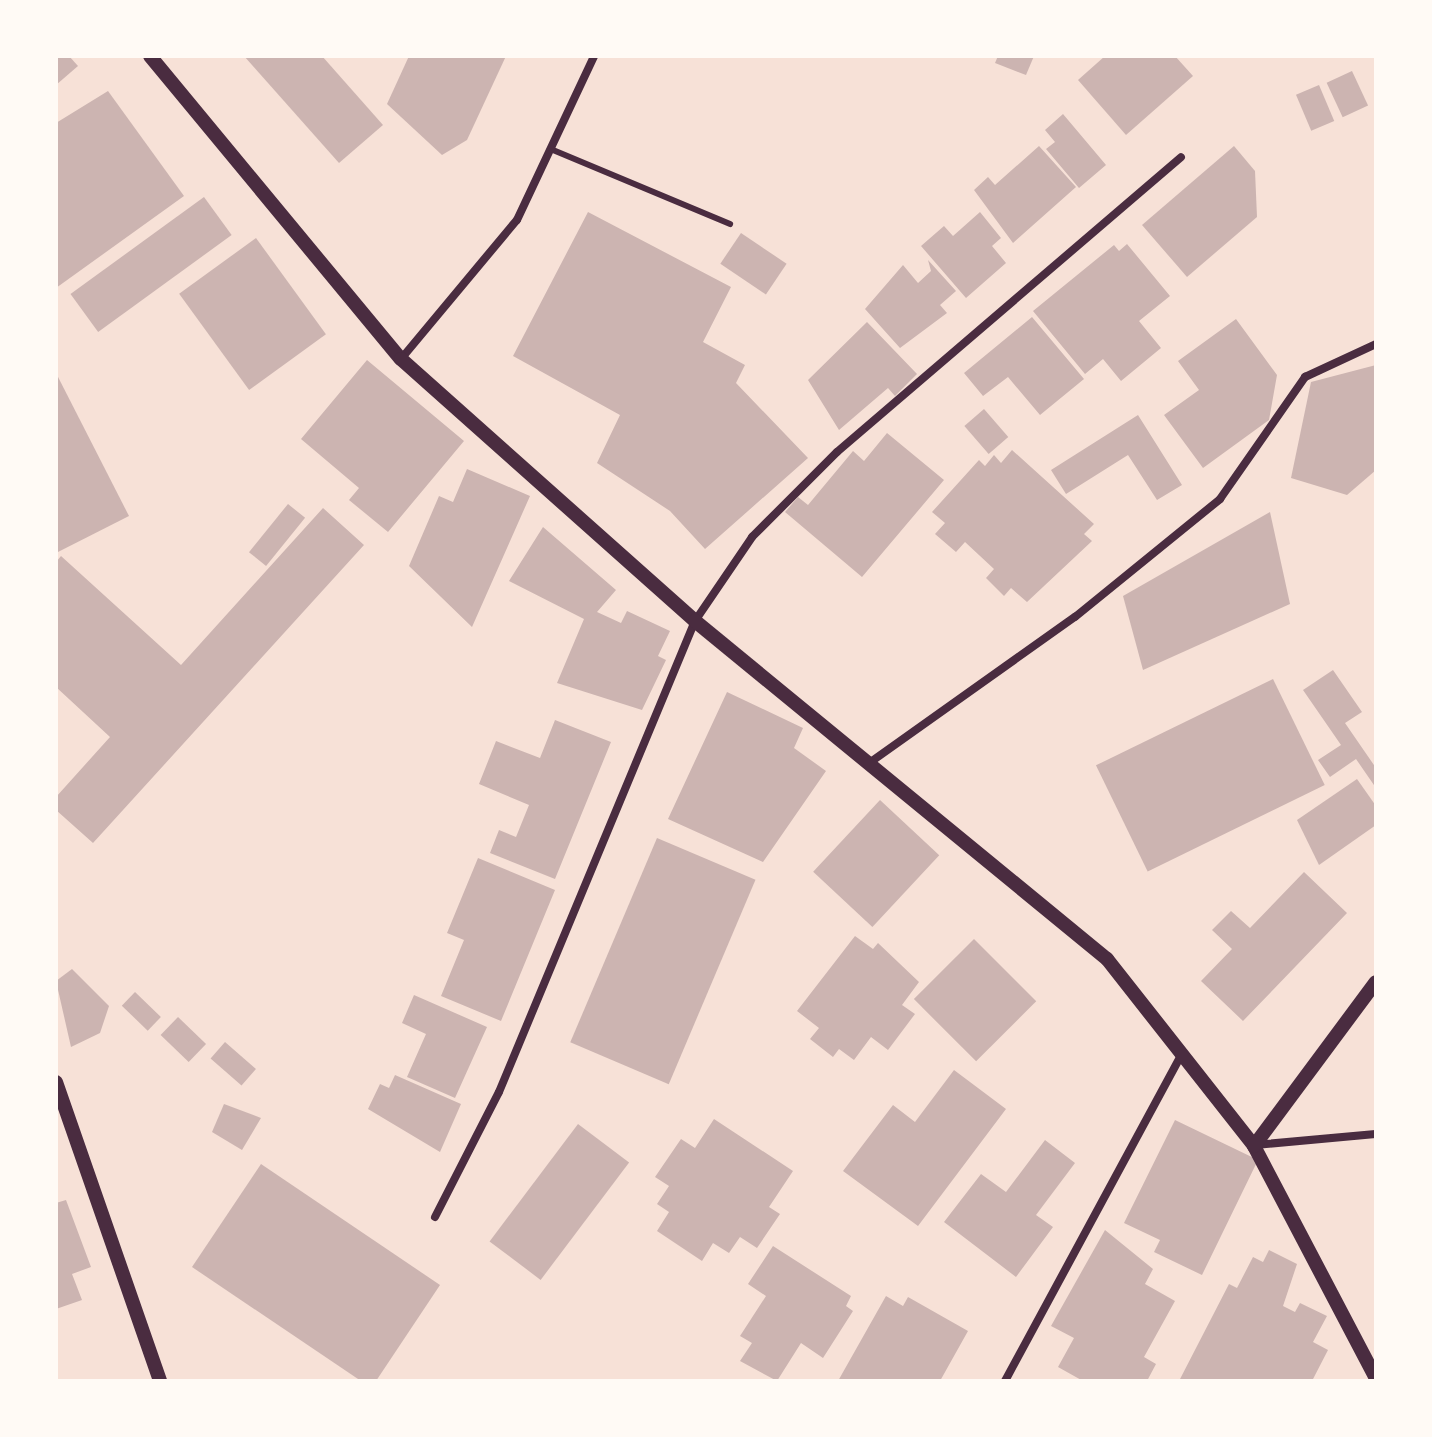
<!DOCTYPE html>
<style>
body{margin:0}
#map{position:relative;width:1432px;height:1437px;overflow:hidden;background:#f7e1d7;font-family:"Space Grotesk",sans-serif}
div>[style]{position:absolute}
.building>*{inset:0;background:#ccb4b1;transform-origin:0 0}
.service>*{height:6px;margin:-3px;padding:0 3px;transform-origin:3px;border-radius:3px;background:#4a2c40}
.minor>*{height:8px;margin:-4px;padding:0 4px;transform-origin:4px;border-radius:4px;background:#4a2c40}
.tertiary>*{height:14px;margin:-7px;padding:0 7px;transform-origin:7px;border-radius:7px;background:#4a2c40}
span{translate:-50% -50%;white-space:nowrap;text-align:center;line-height:1.15;-webkit-text-stroke:6px #fffaf5;paint-order:stroke}
.frame{position:absolute;inset:0;border:58px solid #fffaf5;pointer-events:none}
</style>
<div id="map">
<div class="building">
<div style="clip-path:polygon(56px 56px,69px 56px,78px 66px,56px 85px)"></div>
<div style="clip-path:polygon(244px 56px,322px 56px,383px 125px,339px 163px)"></div>
<div style="clip-path:polygon(409px 56px,506px 56px,467px 140px,442px 155px,387px 104px)"></div>
<div style="clip-path:polygon(998px 56px,1034px 56px,1026px 75px,995px 63px)"></div>
<div style="clip-path:polygon(1105px 56px,1175px 56px,1193px 76px,1126px 135px,1078px 80px)"></div>
<div style="left:1352px;top:71px;width:38px;height:28px;rotate:65deg"></div>
<div style="left:1319px;top:85px;width:39px;height:25px;rotate:67deg"></div>
<div style="clip-path:polygon(108px 91px,184px 196px,56px 288px,56px 123px)"></div>
<div style="clip-path:polygon(1063px 114px,1106px 165px,1079px 188px,1046px 149px,1055px 142px,1045px 130px)"></div>
<div style="clip-path:polygon(1039px 146px,1076px 187px,1013px 243px,974px 190px,988px 177px,995px 185px)"></div>
<div style="clip-path:polygon(1234px 146px,1255px 171px,1257px 217px,1187px 277px,1142px 225px)"></div>
<div style="left:204px;top:197px;width:47px;height:165px;rotate:54deg"></div>
<div style="clip-path:polygon(588px 212px,731px 287px,703px 342px,745px 365px,736px 383px,808px 458px,705px 549px,670px 511px,597px 463px,620px 415px,513px 356px)"></div>
<div style="clip-path:polygon(980px 212px,1001px 238px,992px 246px,1006px 263px,966px 298px,921px 246px,944px 226px,953px 236px)"></div>
<div style="left:741px;top:233px;width:55px;height:37px;rotate:34deg"></div>
<div style="left:256px;top:238px;width:119px;height:95px;rotate:54deg"></div>
<div style="clip-path:polygon(1127px 244px,1170px 296px,1139px 321px,1161px 348px,1121px 381px,1103px 359px,1085px 374px,1033px 311px,1114px 245px,1119px 251px)"></div>
<div style="clip-path:polygon(928px 260px,956px 291px,940px 305px,947px 313px,900px 348px,865px 309px,903px 265px,918px 283px,931px 271px)"></div>
<div style="clip-path:polygon(1032px 317px,1084px 379px,1040px 415px,1008px 377px,983px 396px,964px 373px)"></div>
<div style="clip-path:polygon(1236px 319px,1277px 375px,1269px 420px,1203px 468px,1164px 415px,1199px 390px,1178px 361px)"></div>
<div style="clip-path:polygon(867px 322px,917px 374px,895px 396px,888px 388px,839px 430px,808px 380px)"></div>
<div style="clip-path:polygon(367px 360px,464px 441px,388px 532px,349px 500px,359px 488px,301px 439px)"></div>
<div style="clip-path:polygon(1376px 365px,1376px 470px,1347px 495px,1291px 478px,1311px 382px)"></div>
<div style="clip-path:polygon(56px 373px,129px 516px,56px 553px)"></div>
<div style="left:984px;top:409px;width:37px;height:26px;rotate:49deg"></div>
<div style="clip-path:polygon(1138px 415px,1182px 485px,1157px 500px,1128px 455px,1066px 494px,1051px 470px)"></div>
<div style="clip-path:polygon(887px 433px,944px 480px,862px 577px,785px 512px,798px 497px,808px 505px,853px 451px,864px 461px)"></div>
<div style="clip-path:polygon(1012px 450px,1094px 524px,1084px 534px,1092px 541px,1027px 602px,1011px 588px,1004px 596px,986px 578px,994px 569px,965px 542px,956px 552px,935px 534px,945px 523px,932px 512px,979px 460px,985px 466px,994px 455px,1001px 463px)"></div>
<div style="clip-path:polygon(467px 469px,530px 496px,472px 627px,409px 566px,439px 496px,453px 502px)"></div>
<div style="left:288px;top:504px;width:22px;height:62px;rotate:39deg"></div>
<div style="clip-path:polygon(323px 508px,364px 545px,93px 843px,56px 810px,56px 797px,110px 737px,56px 687px,56px 562px,61px 556px,181px 665px)"></div>
<div style="clip-path:polygon(1270px 512px,1290px 604px,1143px 670px,1123px 596px)"></div>
<div style="clip-path:polygon(543px 527px,616px 590px,597px 612px,621px 623px,627px 611px,670px 631px,658px 656px,666px 660px,642px 710px,557px 683px,584px 619px,509px 581px)"></div>
<div style="clip-path:polygon(1333px 670px,1362px 712px,1345px 723px,1376px 768px,1376px 788px,1356px 759px,1330px 777px,1318px 760px,1341px 745px,1303px 690px)"></div>
<div style="left:1273px;top:679px;width:118px;height:197px;rotate:64deg"></div>
<div style="clip-path:polygon(727px 692px,803px 728px,794px 748px,826px 771px,763px 862px,668px 819px)"></div>
<div style="clip-path:polygon(555px 720px,611px 742px,555px 879px,490px 853px,499px 830px,516px 837px,529px 805px,479px 784px,496px 741px,540px 758px)"></div>
<div style="clip-path:polygon(1357px 779px,1376px 806px,1376px 825px,1319px 865px,1297px 820px)"></div>
<div style="left:880px;top:800px;width:81px;height:98px;rotate:43deg"></div>
<div style="left:657px;top:838px;width:107px;height:222px;rotate:23deg"></div>
<div style="clip-path:polygon(478px 858px,555px 890px,501px 1021px,441px 996px,464px 940px,447px 933px)"></div>
<div style="clip-path:polygon(1304px 872px,1347px 913px,1243px 1021px,1201px 981px,1232px 949px,1212px 930px,1231px 911px,1250px 928px)"></div>
<div style="clip-path:polygon(855px 936px,873px 949px,878px 943px,919px 982px,902px 1005px,915px 1014px,888px 1050px,871px 1037px,854px 1060px,839px 1049px,833px 1057px,810px 1039px,819px 1028px,797px 1011px)"></div>
<div style="left:974px;top:939px;width:88px;height:85px;rotate:45deg"></div>
<div style="clip-path:polygon(72px 969px,109px 1006px,100px 1033px,71px 1047px,56px 981px)"></div>
<div style="left:135px;top:992px;width:36px;height:19px;rotate:44deg"></div>
<div style="clip-path:polygon(414px 995px,487px 1027px,455px 1098px,407px 1077px,426px 1034px,402px 1023px)"></div>
<div style="left:178px;top:1017px;width:39px;height:25px;rotate:44deg"></div>
<div style="left:225px;top:1042px;width:41px;height:22px;rotate:41deg"></div>
<div style="clip-path:polygon(954px 1070px,1006px 1109px,918px 1226px,843px 1171px,893px 1105px,915px 1122px)"></div>
<div style="clip-path:polygon(395px 1075px,461px 1104px,440px 1152px,368px 1109px,380px 1084px,389px 1088px)"></div>
<div style="clip-path:polygon(224px 1104px,261px 1118px,242px 1150px,212px 1132px)"></div>
<div style="clip-path:polygon(714px 1119px,793px 1171px,769px 1207px,780px 1214px,757px 1248px,740px 1237px,729px 1253px,713px 1243px,702px 1261px,657px 1231px,669px 1212px,657px 1204px,669px 1186px,655px 1177px,681px 1139px,695px 1148px)"></div>
<div style="clip-path:polygon(1175px 1120px,1258px 1160px,1202px 1275px,1154px 1252px,1160px 1240px,1124px 1223px)"></div>
<div style="left:578px;top:1124px;width:64px;height:147px;rotate:37deg"></div>
<div style="clip-path:polygon(1045px 1140px,1075px 1163px,1036px 1215px,1053px 1227px,1016px 1277px,944px 1222px,981px 1174px,1006px 1192px)"></div>
<div style="clip-path:polygon(261px 1164px,440px 1285px,376px 1381px,361px 1381px,192px 1267px)"></div>
<div style="clip-path:polygon(66px 1200px,91px 1267px,72px 1274px,82px 1300px,56px 1309px,56px 1203px)"></div>
<div style="clip-path:polygon(1105px 1230px,1153px 1269px,1145px 1284px,1175px 1301px,1144px 1357px,1156px 1364px,1147px 1381px,1083px 1381px,1058px 1367px,1074px 1338px,1051px 1326px)"></div>
<div style="clip-path:polygon(773px 1246px,851px 1296px,846px 1306px,853px 1311px,823px 1358px,801px 1343px,777px 1381px,740px 1361px,752px 1343px,740px 1336px,766px 1296px,748px 1284px)"></div>
<div style="clip-path:polygon(1269px 1250px,1297px 1264px,1283px 1306px,1295px 1312px,1300px 1303px,1327px 1316px,1313px 1342px,1328px 1350px,1312px 1381px,1179px 1381px,1229px 1284px,1237px 1288px,1253px 1257px,1263px 1262px)"></div>
<div style="clip-path:polygon(886px 1296px,903px 1306px,908px 1297px,968px 1331px,940px 1381px,838px 1381px)"></div>
</div>
<div class="service">
<div style="left:553px;top:150px;width:192px;rotate:22.7deg"></div>
</div>
<div class="minor">
<div style="left:401px;top:359px;width:181px;rotate:-50.2deg"></div>
<div style="left:517px;top:220px;width:181px;rotate:-64.8deg"></div>
<div style="left:872px;top:761px;width:249px;rotate:-35.4deg"></div>
<div style="left:1075px;top:617px;width:187px;rotate:-39.1deg"></div>
<div style="left:1220px;top:499px;width:149px;rotate:-55.1deg"></div>
<div style="left:1305px;top:377px;width:78px;rotate:-24.9deg"></div>
<div style="left:1255px;top:1145px;width:121px;rotate:-5.2deg"></div>
<div style="left:435px;top:1217px;width:140px;rotate:-62.9deg"></div>
<div style="left:499px;top:1092px;width:510px;rotate:-67.41deg"></div>
<div style="left:695px;top:621px;width:102px;rotate:-55.8deg"></div>
<div style="left:752px;top:537px;width:120px;rotate:-45deg"></div>
<div style="left:837px;top:452px;width:453px;rotate:-40.6deg"></div>
<div style="left:1005px;top:1381px;width:372px;rotate:-61.6deg"></div>
</div>
<div class="tertiary">
<div style="left:150px;top:56px;width:393px;rotate:50.4deg"></div>
<div style="left:401px;top:359px;width:394px;rotate:41.7deg"></div>
<div style="left:695px;top:621px;width:533px;rotate:39.37deg"></div>
<div style="left:1107px;top:959px;width:238px;rotate:51.8deg"></div>
<div style="left:1254px;top:1146px;width:262px;rotate:62.3deg"></div>
<div style="left:56px;top:1082px;width:317px;rotate:70.8deg"></div>
<div style="left:1254px;top:1146px;width:204px;rotate:-53.4deg"></div>
</div>
<div class="frame"></div>
</div>
